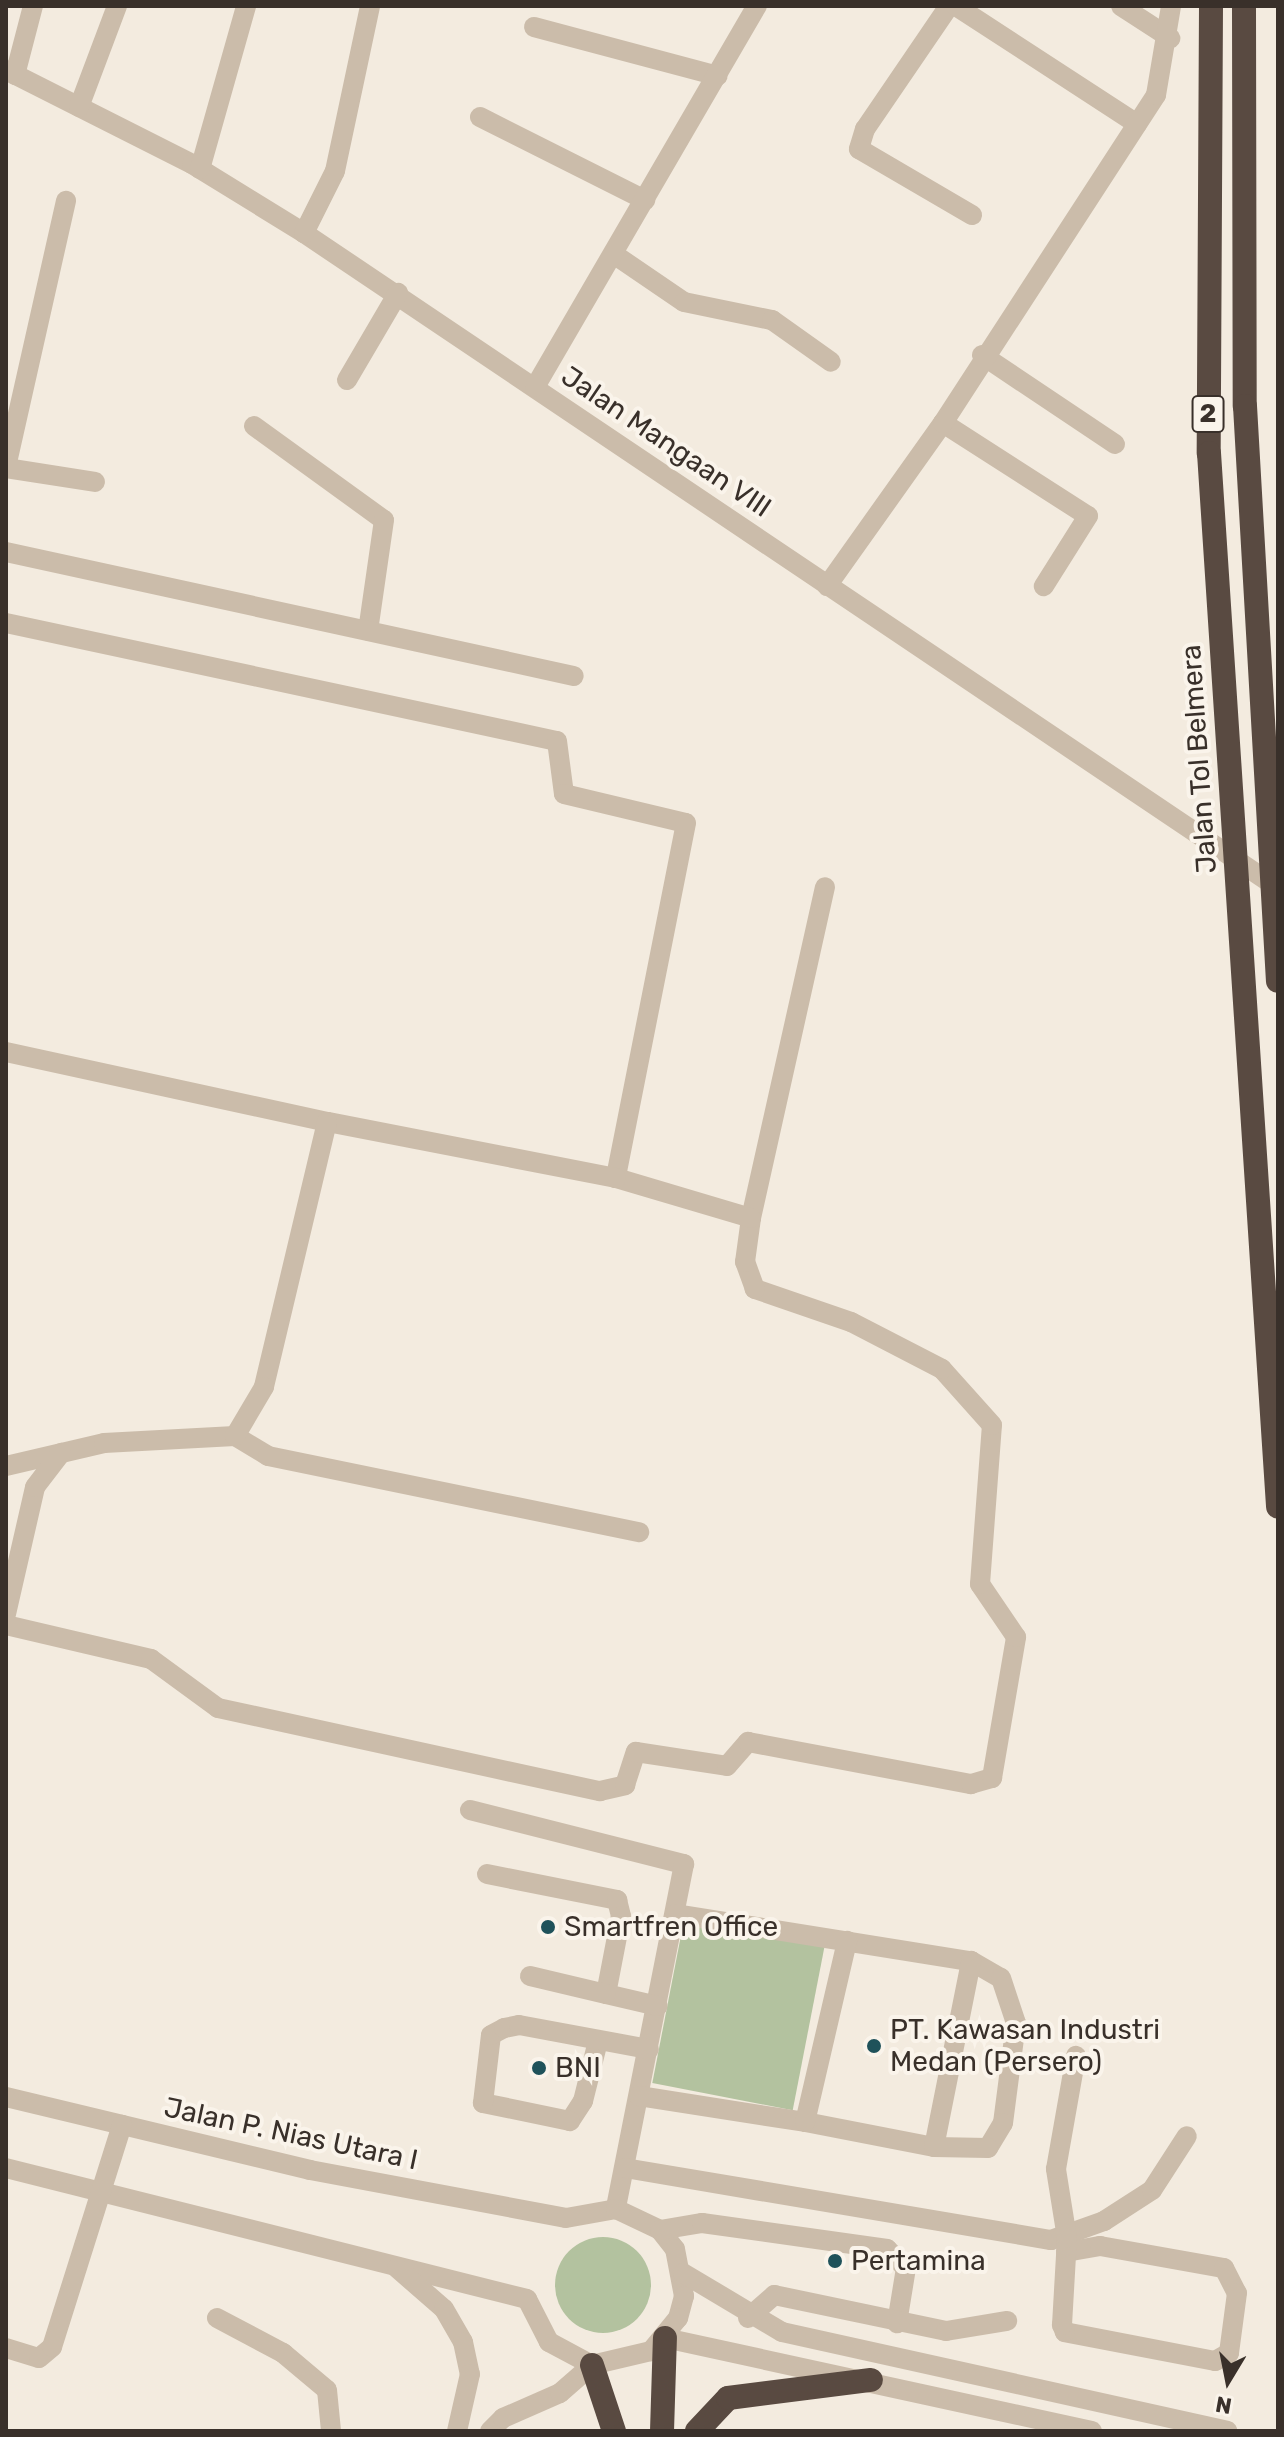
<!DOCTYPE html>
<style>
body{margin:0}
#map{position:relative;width:1284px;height:2437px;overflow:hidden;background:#f3ebdf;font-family:Rubik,sans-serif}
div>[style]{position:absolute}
.green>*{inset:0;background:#b3c29f;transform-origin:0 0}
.round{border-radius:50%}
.minor>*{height:20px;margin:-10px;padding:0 10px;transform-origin:10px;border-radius:10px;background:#cbbcaa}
.highway>*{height:24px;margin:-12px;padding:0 12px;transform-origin:12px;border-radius:12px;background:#594a41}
.dots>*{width:22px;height:22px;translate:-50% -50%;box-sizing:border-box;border:4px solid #faf4eb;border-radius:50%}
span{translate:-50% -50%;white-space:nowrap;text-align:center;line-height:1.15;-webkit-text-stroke:8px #faf4eb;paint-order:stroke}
.shield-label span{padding:2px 6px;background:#faf4eb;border:2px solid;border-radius:6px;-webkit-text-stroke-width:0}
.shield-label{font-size:26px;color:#39302a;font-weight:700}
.street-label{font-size:28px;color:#39302a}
.poi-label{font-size:28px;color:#39302a}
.left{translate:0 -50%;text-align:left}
.frame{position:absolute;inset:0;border:8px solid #39302a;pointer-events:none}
.north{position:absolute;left:1188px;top:2341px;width:80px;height:80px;-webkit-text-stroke:6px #faf4eb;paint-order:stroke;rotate:190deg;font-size:22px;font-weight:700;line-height:32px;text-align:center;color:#39302a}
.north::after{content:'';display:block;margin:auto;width:28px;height:36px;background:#39302a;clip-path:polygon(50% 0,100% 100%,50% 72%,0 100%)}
</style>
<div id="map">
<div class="green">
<div style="left:684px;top:1920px;width:143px;height:166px;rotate:11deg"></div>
<div class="round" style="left:555px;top:2237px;width:96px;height:96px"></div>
</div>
<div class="minor">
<div style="left:949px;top:6px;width:149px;rotate:124.3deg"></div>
<div style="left:865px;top:129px;width:21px;rotate:107deg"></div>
<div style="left:859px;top:149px;width:131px;rotate:30.3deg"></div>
<div style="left:956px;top:6px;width:216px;rotate:33.1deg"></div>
<div style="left:1121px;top:6px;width:59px;rotate:33.1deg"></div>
<div style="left:534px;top:27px;width:190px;rotate:14.9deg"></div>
<div style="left:6px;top:70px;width:208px;rotate:26.8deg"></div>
<div style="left:192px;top:164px;width:132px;rotate:31.6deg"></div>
<div style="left:304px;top:233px;width:1174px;rotate:33.92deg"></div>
<div style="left:15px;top:75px;width:71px;rotate:-75.4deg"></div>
<div style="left:79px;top:107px;width:108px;rotate:-69.4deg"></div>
<div style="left:480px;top:117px;width:185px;rotate:26.7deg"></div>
<div style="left:200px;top:169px;width:169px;rotate:-74.2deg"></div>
<div style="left:304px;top:233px;width:69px;rotate:-63.4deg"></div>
<div style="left:335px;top:171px;width:169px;rotate:-78deg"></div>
<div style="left:615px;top:255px;width:83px;rotate:34.3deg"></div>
<div style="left:684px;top:302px;width:90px;rotate:11.6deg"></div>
<div style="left:772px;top:320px;width:72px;rotate:35.4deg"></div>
<div style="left:982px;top:355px;width:160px;rotate:33.8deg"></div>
<div style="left:347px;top:380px;width:101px;rotate:-59.6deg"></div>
<div style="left:535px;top:387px;width:441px;rotate:-59.8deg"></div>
<div style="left:943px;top:423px;width:172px;rotate:32.7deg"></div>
<div style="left:1088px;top:516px;width:83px;rotate:122.2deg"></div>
<div style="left:254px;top:426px;width:160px;rotate:35.9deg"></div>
<div style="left:384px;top:520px;width:112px;rotate:98.2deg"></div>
<div style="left:6px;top:467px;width:273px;rotate:-77.3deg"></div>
<div style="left:6px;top:468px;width:90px;rotate:8.9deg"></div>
<div style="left:6px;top:552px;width:581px;rotate:12.32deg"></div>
<div style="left:827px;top:586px;width:200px;rotate:-54.6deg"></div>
<div style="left:943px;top:423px;width:391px;rotate:-57deg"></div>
<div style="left:1156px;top:95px;width:90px;rotate:-80.4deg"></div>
<div style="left:6px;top:623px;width:563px;rotate:12.09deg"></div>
<div style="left:557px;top:741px;width:53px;rotate:82.5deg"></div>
<div style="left:564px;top:794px;width:125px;rotate:13.4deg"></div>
<div style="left:686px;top:823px;width:362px;rotate:101.2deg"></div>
<div style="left:6px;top:1052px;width:329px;rotate:12.3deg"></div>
<div style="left:751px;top:1218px;width:339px;rotate:-77.4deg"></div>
<div style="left:6px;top:1466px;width:101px;rotate:-13.2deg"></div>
<div style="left:104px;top:1443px;width:131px;rotate:-3.1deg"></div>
<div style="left:235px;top:1436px;width:39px;rotate:31deg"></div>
<div style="left:268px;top:1456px;width:379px;rotate:11.6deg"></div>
<div style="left:6px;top:1614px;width:130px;rotate:-77.1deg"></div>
<div style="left:35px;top:1487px;width:43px;rotate:-52.6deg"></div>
<div style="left:6px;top:1625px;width:149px;rotate:13.2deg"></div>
<div style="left:151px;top:1659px;width:83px;rotate:36.2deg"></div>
<div style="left:218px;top:1708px;width:391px;rotate:12.3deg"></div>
<div style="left:600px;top:1791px;width:26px;rotate:-13deg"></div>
<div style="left:625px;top:1785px;width:35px;rotate:-72deg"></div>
<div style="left:636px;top:1752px;width:92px;rotate:8.7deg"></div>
<div style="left:727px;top:1766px;width:32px;rotate:-49deg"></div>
<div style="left:748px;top:1742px;width:227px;rotate:10.7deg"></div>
<div style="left:971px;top:1784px;width:22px;rotate:-16deg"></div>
<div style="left:992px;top:1778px;width:143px;rotate:-80.3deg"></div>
<div style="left:1016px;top:1637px;width:64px;rotate:-124.2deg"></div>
<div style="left:980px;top:1584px;width:159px;rotate:-85.7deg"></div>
<div style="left:992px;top:1425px;width:75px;rotate:-131.8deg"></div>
<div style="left:942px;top:1369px;width:102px;rotate:-152.7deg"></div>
<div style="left:851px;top:1322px;width:102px;rotate:-161deg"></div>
<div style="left:755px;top:1289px;width:29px;rotate:-110deg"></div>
<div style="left:745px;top:1262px;width:44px;rotate:-82.2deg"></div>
<div style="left:751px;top:1218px;width:141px;rotate:-163.5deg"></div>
<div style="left:616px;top:1178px;width:294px;rotate:-169deg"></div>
<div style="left:327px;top:1122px;width:272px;rotate:103.4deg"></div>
<div style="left:264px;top:1387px;width:57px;rotate:120.6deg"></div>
<div style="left:470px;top:1810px;width:221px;rotate:14.2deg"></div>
<div style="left:684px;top:1864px;width:352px;rotate:101.2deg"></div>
<div style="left:487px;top:1874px;width:133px;rotate:11.3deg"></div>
<div style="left:617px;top:1900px;width:16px;rotate:76deg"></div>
<div style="left:621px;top:1916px;width:79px;rotate:100.9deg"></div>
<div style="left:606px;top:1994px;width:53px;rotate:13deg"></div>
<div style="left:676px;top:1914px;width:299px;rotate:9.1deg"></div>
<div style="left:971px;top:1961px;width:34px;rotate:30deg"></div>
<div style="left:1001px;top:1978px;width:47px;rotate:71.6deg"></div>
<div style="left:1016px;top:2023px;width:101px;rotate:97.4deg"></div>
<div style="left:1003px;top:2123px;width:29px;rotate:121deg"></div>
<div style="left:988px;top:2148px;width:54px;rotate:-178.9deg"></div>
<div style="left:934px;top:2147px;width:131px;rotate:-169deg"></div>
<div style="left:530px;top:1976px;width:78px;rotate:13.3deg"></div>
<div style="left:598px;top:2041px;width:62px;rotate:104deg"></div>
<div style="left:583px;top:2101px;width:24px;rotate:123deg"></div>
<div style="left:570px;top:2121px;width:89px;rotate:-168.3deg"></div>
<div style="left:483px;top:2103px;width:68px;rotate:-83.3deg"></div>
<div style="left:491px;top:2035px;width:15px;rotate:-28deg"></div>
<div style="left:504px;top:2028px;width:15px;rotate:-11deg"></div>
<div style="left:519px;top:2025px;width:132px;rotate:10.5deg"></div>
<div style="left:639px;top:2096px;width:168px;rotate:8.9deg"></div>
<div style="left:805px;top:2122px;width:186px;rotate:-76.9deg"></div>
<div style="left:6px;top:2097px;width:313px;rotate:13.5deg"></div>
<div style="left:310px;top:2170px;width:260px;rotate:10.6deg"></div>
<div style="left:566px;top:2218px;width:51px;rotate:-10.2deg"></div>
<div style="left:616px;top:2209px;width:49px;rotate:25.5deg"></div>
<div style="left:660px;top:2230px;width:24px;rotate:52deg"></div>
<div style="left:675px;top:2249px;width:48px;rotate:79.2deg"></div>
<div style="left:684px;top:2296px;width:23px;rotate:105deg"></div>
<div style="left:678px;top:2318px;width:43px;rotate:129.3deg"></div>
<div style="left:651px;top:2351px;width:61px;rotate:166.7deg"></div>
<div style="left:592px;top:2365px;width:49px;rotate:-151.9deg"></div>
<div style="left:549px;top:2342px;width:48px;rotate:-117.1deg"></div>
<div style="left:527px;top:2299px;width:537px;rotate:-165.89deg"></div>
<div style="left:934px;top:2147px;width:190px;rotate:-78.7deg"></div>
<div style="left:625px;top:2168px;width:432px;rotate:9.6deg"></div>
<div style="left:1051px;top:2240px;width:56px;rotate:-19.7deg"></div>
<div style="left:1104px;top:2221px;width:57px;rotate:-32.9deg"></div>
<div style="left:1152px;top:2190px;width:64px;rotate:-57.1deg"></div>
<div style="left:660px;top:2230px;width:43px;rotate:-9.5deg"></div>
<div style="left:702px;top:2223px;width:187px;rotate:8deg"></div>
<div style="left:887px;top:2249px;width:27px;rotate:45deg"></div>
<div style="left:906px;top:2268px;width:56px;rotate:99.3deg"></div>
<div style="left:1066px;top:2252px;width:35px;rotate:-10deg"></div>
<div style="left:1100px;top:2246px;width:126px;rotate:10.1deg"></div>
<div style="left:1224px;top:2268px;width:28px;rotate:63deg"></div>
<div style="left:1237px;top:2293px;width:61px;rotate:97.6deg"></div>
<div style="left:1229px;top:2353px;width:16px;rotate:150deg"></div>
<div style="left:1215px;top:2361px;width:153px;rotate:-169.1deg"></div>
<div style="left:1065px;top:2332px;width:8px;rotate:-113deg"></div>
<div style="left:1062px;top:2325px;width:87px;rotate:-86.7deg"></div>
<div style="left:1067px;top:2238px;width:70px;rotate:-99.1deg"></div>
<div style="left:1056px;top:2169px;width:115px;rotate:-80deg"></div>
<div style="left:397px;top:2268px;width:62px;rotate:41.1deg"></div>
<div style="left:444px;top:2309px;width:38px;rotate:60deg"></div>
<div style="left:463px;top:2342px;width:33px;rotate:78deg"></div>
<div style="left:470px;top:2374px;width:58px;rotate:102.8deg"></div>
<div style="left:683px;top:2273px;width:115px;rotate:30.8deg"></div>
<div style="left:782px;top:2332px;width:456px;rotate:12.5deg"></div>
<div style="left:217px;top:2318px;width:75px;rotate:27.9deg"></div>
<div style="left:283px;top:2353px;width:57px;rotate:40.1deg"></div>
<div style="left:327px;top:2390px;width:41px;rotate:84.4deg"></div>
<div style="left:748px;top:2318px;width:35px;rotate:-41deg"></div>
<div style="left:774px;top:2295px;width:176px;rotate:11.8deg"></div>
<div style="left:946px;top:2331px;width:62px;rotate:-9.3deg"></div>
<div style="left:665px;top:2338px;width:437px;rotate:12.3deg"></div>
<div style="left:6px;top:2348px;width:34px;rotate:17deg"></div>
<div style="left:39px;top:2358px;width:17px;rotate:-40deg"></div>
<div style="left:52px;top:2347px;width:233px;rotate:-72.5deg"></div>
<div style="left:490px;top:2431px;width:18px;rotate:-45deg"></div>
<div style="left:503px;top:2418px;width:62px;rotate:-23.7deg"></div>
<div style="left:560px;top:2393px;width:43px;rotate:-41.2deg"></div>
</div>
<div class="highway">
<div style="left:1211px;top:6px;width:447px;rotate:90.3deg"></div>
<div style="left:1209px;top:453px;width:1056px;rotate:86.25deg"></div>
<div style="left:1244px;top:6px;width:400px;rotate:89.9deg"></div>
<div style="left:1245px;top:406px;width:576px;rotate:86.72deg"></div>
<div style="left:592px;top:2365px;width:70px;rotate:71.6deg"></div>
<div style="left:662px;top:2431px;width:93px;rotate:-88.2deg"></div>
<div style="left:697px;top:2431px;width:45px;rotate:-46.8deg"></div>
<div style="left:728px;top:2398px;width:144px;rotate:-7.2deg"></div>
</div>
<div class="dots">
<div style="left:548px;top:1927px;background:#1f525a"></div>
<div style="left:874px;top:2046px;background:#1f525a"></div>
<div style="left:539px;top:2068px;background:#1f525a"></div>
<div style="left:835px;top:2261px;background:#1f525a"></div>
</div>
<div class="shield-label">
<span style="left:1208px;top:414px">2</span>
</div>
<div class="street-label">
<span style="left:666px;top:442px;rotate:34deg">Jalan Mangaan VIII</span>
<span style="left:1199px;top:759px;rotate:-94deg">Jalan Tol Belmera</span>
<span style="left:291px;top:2134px;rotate:12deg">Jalan P. Nias Utara I</span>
</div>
<div class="poi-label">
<span class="left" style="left:564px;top:1927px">Smartfren Office</span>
<span class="left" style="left:890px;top:2046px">PT. Kawasan Industri<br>Medan (Persero)</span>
<span class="left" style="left:555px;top:2068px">BNI</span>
<span class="left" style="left:851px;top:2261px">Pertamina</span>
</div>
<div class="frame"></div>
<div class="north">N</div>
</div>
